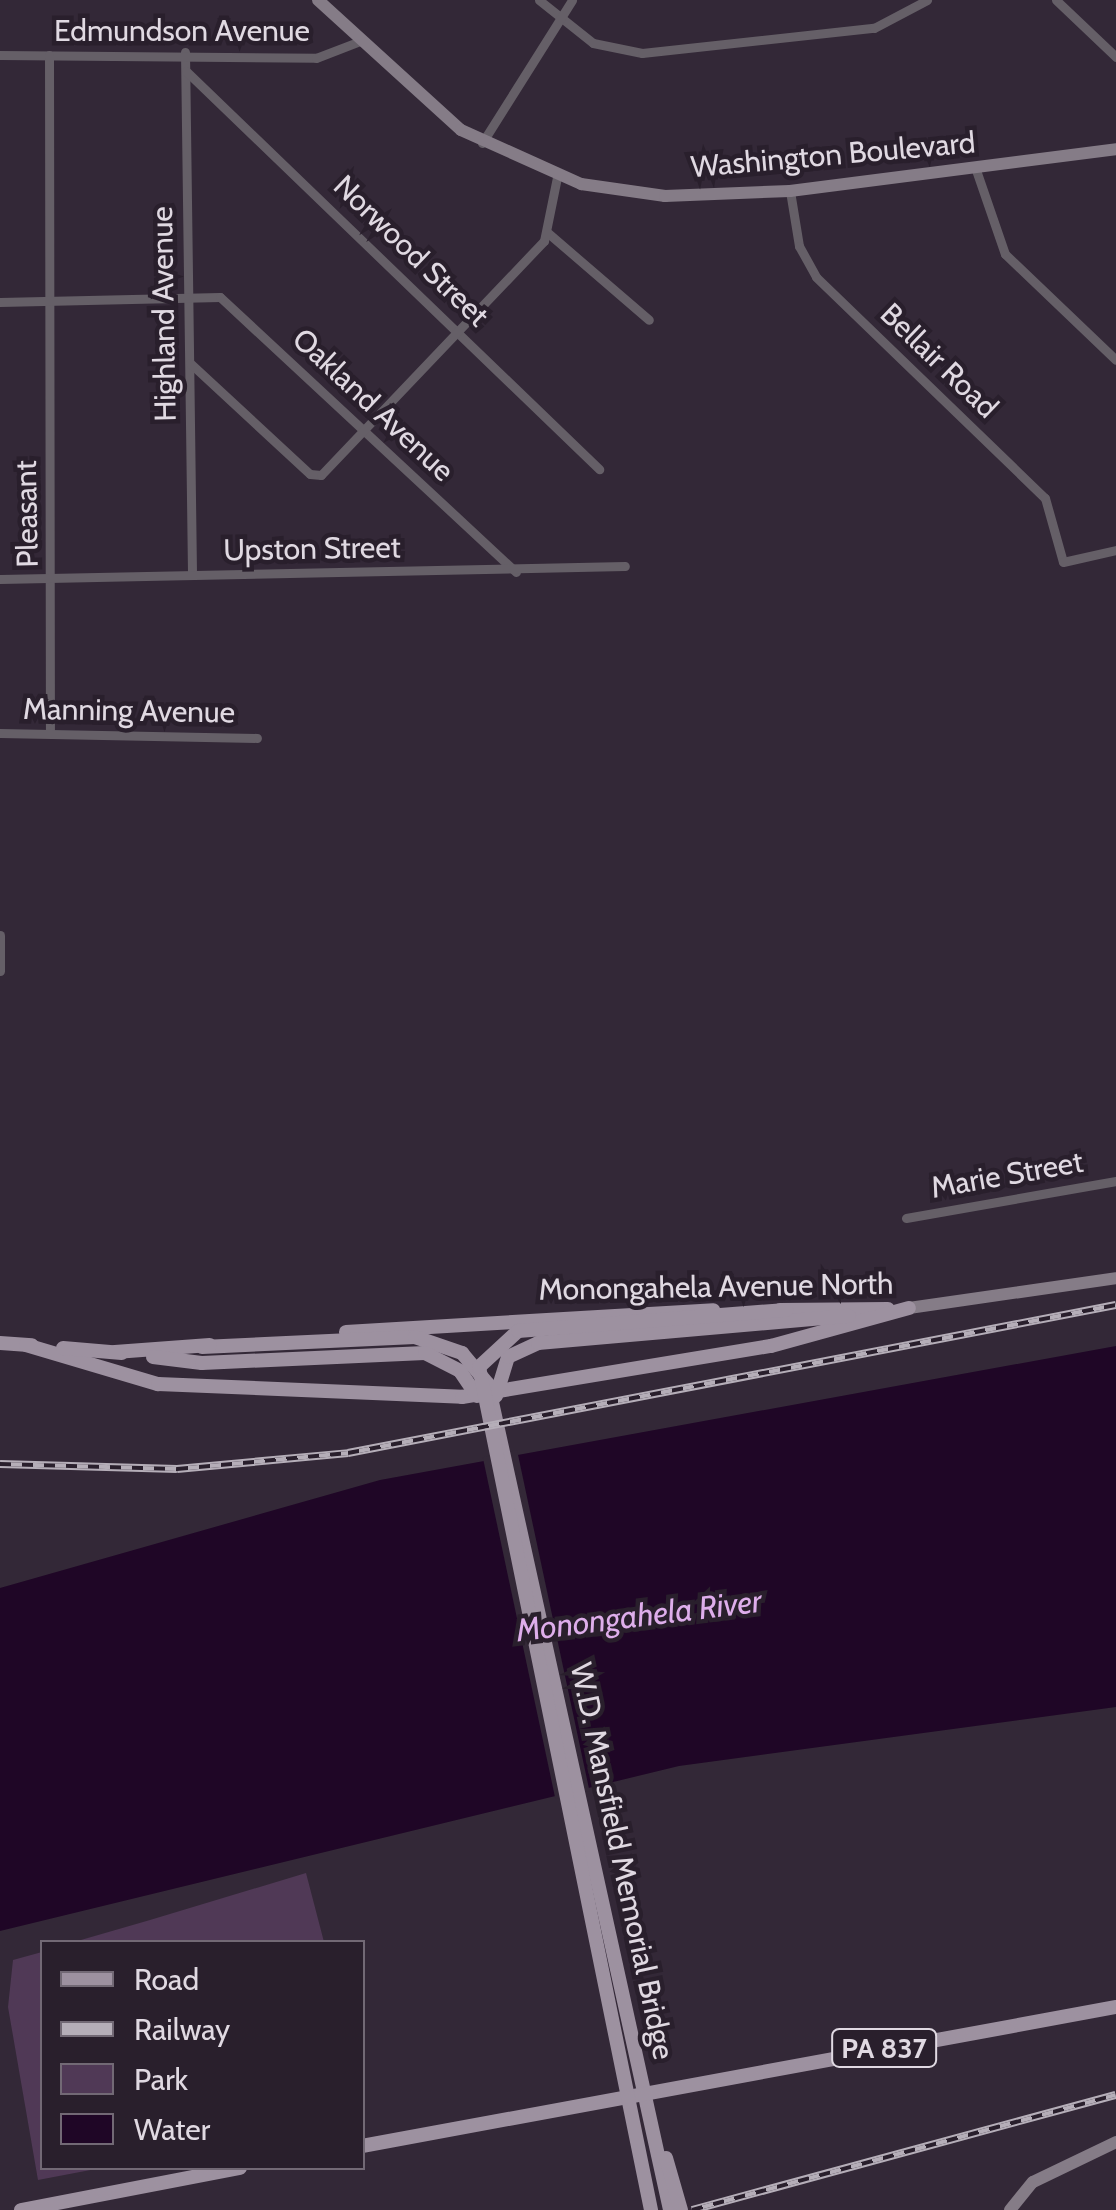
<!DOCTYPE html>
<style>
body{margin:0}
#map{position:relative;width:1116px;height:2210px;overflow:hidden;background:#332837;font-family:Cabin,sans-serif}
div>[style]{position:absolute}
.green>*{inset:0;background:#503956}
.water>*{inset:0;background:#1f0626}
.pier>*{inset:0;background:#332837;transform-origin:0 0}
.street>*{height:9px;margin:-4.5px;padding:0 4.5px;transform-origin:4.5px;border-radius:4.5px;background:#655f67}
.secondary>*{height:12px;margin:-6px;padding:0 6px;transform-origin:6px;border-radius:6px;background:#857c87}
.primary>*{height:14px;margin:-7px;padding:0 7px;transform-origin:7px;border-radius:7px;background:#9d91a0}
.rail>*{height:8px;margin-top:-4px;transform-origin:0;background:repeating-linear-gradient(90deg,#291f2c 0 11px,#b5aeb8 0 22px);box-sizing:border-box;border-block:2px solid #b5aeb8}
span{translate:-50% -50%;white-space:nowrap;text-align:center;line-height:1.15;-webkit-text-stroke:9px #291f2c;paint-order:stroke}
.shield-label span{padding:2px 8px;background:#291f2c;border:2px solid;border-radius:8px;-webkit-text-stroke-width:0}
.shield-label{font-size:28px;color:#e0d9e2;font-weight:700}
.street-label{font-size:30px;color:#e0d9e2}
.water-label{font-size:32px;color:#deaeeb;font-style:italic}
.legend{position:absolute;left:40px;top:1940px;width:325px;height:230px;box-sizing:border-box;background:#291f2c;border:2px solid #726975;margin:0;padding:12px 18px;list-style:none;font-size:30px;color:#e0d9e2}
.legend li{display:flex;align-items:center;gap:20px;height:50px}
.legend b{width:50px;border:2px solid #726975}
</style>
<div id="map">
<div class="green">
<div style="clip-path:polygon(306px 1873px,324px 1942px,74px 1942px,150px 1920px)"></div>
<div style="clip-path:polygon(42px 1952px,42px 2168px,101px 2168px,38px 2180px,8px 2007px,13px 1960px)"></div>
</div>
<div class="water">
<div style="clip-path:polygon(1116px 1346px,1116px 1707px,679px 1766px,0 1931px,0 1588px,380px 1480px)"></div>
</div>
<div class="pier">
<div style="left:517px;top:1450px;width:349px;height:35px;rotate:78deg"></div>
</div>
<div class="street">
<div style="left:539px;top:0;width:69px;rotate:38.5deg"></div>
<div style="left:593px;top:43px;width:50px;rotate:11.5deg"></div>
<div style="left:642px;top:53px;width:233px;rotate:-6.2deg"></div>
<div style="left:874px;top:28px;width:60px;rotate:-27.8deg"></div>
<div style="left:1056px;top:0;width:83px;rotate:43.5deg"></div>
<div style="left:185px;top:52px;width:523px;rotate:89.23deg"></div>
<div style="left:0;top:55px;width:316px;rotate:0.5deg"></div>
<div style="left:316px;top:58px;width:47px;rotate:-21.1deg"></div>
<div style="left:49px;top:55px;width:678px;rotate:89.92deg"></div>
<div style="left:186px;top:71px;width:574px;rotate:43.94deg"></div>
<div style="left:482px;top:143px;width:169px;rotate:-57.8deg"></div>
<div style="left:975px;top:167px;width:92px;rotate:71deg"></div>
<div style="left:1005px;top:254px;width:153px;rotate:43.7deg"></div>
<div style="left:790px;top:191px;width:56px;rotate:80.7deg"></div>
<div style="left:799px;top:246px;width:35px;rotate:61deg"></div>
<div style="left:816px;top:277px;width:318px;rotate:44deg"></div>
<div style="left:1045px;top:498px;width:66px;rotate:74.3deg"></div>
<div style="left:1063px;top:562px;width:54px;rotate:-12.8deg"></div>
<div style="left:548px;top:233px;width:133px;rotate:40.7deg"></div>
<div style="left:0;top:302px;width:220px;rotate:-1.3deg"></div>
<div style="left:220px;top:297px;width:404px;rotate:42.9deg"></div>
<div style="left:190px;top:363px;width:163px;rotate:42.8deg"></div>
<div style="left:310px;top:474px;width:11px;rotate:5deg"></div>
<div style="left:321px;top:475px;width:323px;rotate:-46.4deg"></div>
<div style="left:544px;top:241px;width:65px;rotate:-78.5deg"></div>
<div style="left:0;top:579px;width:625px;rotate:-1.19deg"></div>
<div style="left:0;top:733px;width:257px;rotate:1.1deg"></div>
<div style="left:0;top:935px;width:36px;rotate:90deg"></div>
<div style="left:906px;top:1218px;width:213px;rotate:-10deg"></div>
</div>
<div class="secondary">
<div style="left:318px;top:0;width:193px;rotate:42.3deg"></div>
<div style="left:461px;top:130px;width:132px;rotate:24.2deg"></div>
<div style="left:581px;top:184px;width:85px;rotate:8.1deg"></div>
<div style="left:665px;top:196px;width:125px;rotate:-2.3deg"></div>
<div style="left:790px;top:191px;width:329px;rotate:-7.3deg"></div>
<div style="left:909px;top:1308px;width:209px;rotate:-8.2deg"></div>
<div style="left:1010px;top:2210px;width:36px;rotate:-51deg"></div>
<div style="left:1033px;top:2182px;width:92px;rotate:-25.7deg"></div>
</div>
<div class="primary">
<div style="left:780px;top:1310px;width:108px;rotate:-0.5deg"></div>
<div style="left:346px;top:1332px;width:368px;rotate:-3.4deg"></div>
<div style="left:0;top:1343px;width:32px;rotate:4deg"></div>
<div style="left:26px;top:1345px;width:138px;rotate:16.5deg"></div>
<div style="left:158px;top:1384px;width:304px;rotate:2.4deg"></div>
<div style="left:462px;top:1397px;width:313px;rotate:-9.4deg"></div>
<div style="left:771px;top:1346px;width:143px;rotate:-15.4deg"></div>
<div style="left:202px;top:1347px;width:213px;rotate:-2.7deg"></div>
<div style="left:415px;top:1337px;width:50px;rotate:18.8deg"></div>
<div style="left:462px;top:1353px;width:40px;rotate:50deg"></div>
<div style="left:488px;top:1384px;width:846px;rotate:77.57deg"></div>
<div style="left:63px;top:1348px;width:59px;rotate:4.8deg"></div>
<div style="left:115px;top:1352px;width:95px;rotate:-4.2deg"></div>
<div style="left:153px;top:1357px;width:49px;rotate:7deg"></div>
<div style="left:202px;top:1363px;width:223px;rotate:-2.6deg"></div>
<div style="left:425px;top:1353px;width:39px;rotate:27deg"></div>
<div style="left:460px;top:1371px;width:30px;rotate:56deg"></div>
<div style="left:496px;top:1396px;width:41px;rotate:-72.9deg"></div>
<div style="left:508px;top:1357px;width:33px;rotate:-25deg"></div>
<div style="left:538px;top:1343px;width:312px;rotate:-5deg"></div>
<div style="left:362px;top:2146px;width:767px;rotate:-10.45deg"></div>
<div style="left:666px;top:2158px;width:54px;rotate:73.9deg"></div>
<div style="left:21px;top:2210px;width:223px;rotate:-10.9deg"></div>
<div style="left:651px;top:2210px;width:860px;rotate:-101.53deg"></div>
<div style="left:479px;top:1367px;width:53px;rotate:-42.7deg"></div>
<div style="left:518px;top:1331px;width:269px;rotate:-4.5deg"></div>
</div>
<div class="rail">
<div style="left:0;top:1464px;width:177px;rotate:1.6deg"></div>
<div style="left:177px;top:1469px;width:172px;rotate:-5.3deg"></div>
<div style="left:348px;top:1453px;width:782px;rotate:-10.91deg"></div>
<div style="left:692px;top:2210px;width:439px;rotate:-15.2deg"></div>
</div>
<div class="shield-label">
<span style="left:884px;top:2048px">PA 837</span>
</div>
<div class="street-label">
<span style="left:182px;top:31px">Edmundson Avenue</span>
<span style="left:833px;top:155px;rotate:-5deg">Washington Boulevard</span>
<span style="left:411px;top:251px;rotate:44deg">Norwood Street</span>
<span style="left:164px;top:314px;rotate:-91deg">Highland Avenue</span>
<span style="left:939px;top:361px;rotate:44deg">Bellair Road</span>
<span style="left:373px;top:405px;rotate:43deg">Oakland Avenue</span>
<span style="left:27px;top:514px;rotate:-91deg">Pleasant</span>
<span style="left:312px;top:549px;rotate:-1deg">Upston Street</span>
<span style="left:129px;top:711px;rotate:1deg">Manning Avenue</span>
<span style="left:1007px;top:1175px;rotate:-10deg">Marie Street</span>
<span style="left:716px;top:1287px;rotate:-1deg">Monongahela Avenue North</span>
<span style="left:622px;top:1861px;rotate:78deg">W.D. Mansfield Memorial Bridge</span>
</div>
<div class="water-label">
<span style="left:639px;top:1616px;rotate:-7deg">Monongahela River</span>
</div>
<ul class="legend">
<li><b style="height:12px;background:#9d91a0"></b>Road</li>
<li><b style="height:12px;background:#b5aeb8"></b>Railway</li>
<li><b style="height:28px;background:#503956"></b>Park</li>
<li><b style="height:28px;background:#1f0626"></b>Water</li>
</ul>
</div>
